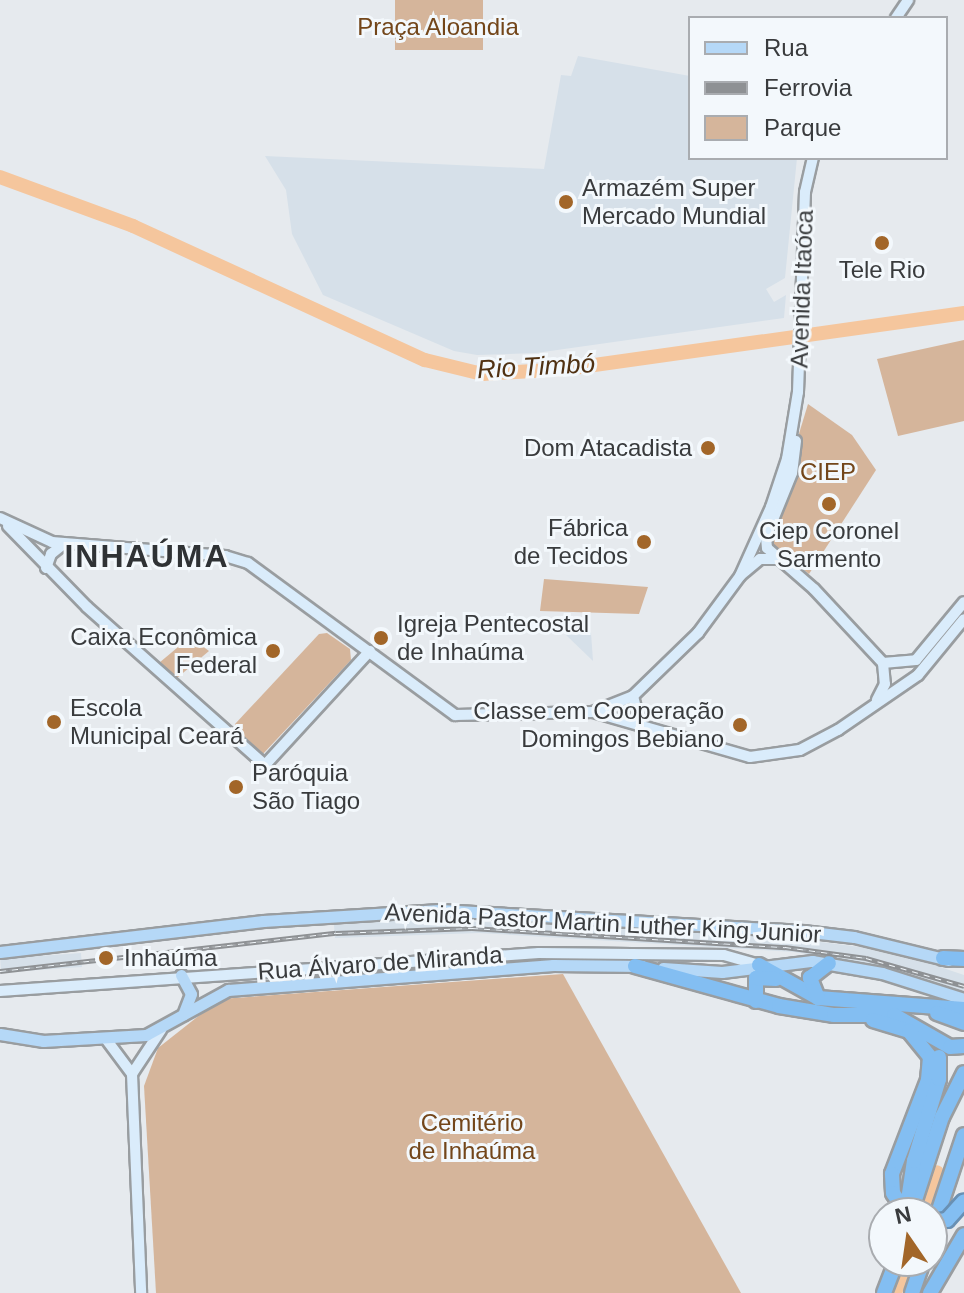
<!DOCTYPE html>
<meta charset="utf-8">
<style>
body{margin:0}
#map{position:relative;width:964px;height:1293px;overflow:hidden;background:#e6eaee;font-family:Arial,sans-serif}
div>[style]{position:absolute}
.built>*{inset:0;background:#d6e0e9;transform-origin:0 0}
.green>*{inset:0;background:#d5b59b;transform-origin:0 0}
.river>*{height:14px;margin:-7px;padding:0 7px;transform-origin:7px;border-radius:7px;background:#f5c69d}
.roads{filter:drop-shadow(2px 0 #999da0) drop-shadow(-2px 0 #999da0) drop-shadow(0 2px #999da0) drop-shadow(0 -2px #999da0)}
.secondary>*{height:10px;margin:-5px;padding:0 5px;transform-origin:5px;border-radius:5px;background:#daecfb}
.primary>*{height:11px;margin:-5.5px;padding:0 5.5px;transform-origin:5.5px;border-radius:5.5px;background:#b5d8f7}
.highway>*{height:14px;margin:-7px;padding:0 7px;transform-origin:7px;border-radius:7px;background:#83bef2}
.rail>*{height:5px;margin-top:-2.5px;transform-origin:0;background:repeating-linear-gradient(90deg,#f3f8fc 0 6px,#8e9194 0 12px);box-sizing:border-box;border-block:2px solid #8e9194}
.bridges{filter:drop-shadow(2px 0 #6990b3) drop-shadow(-2px 0 #6990b3) drop-shadow(0 2px #6990b3) drop-shadow(0 -2px #6990b3)}
.highway-bridge>*{height:14px;margin:-7px;padding:0 7px;transform-origin:7px;border-radius:7px;background:#83bef2}
.dots>*{width:22px;height:22px;translate:-50% -50%;box-sizing:border-box;border:4px solid #f3f8fc;border-radius:50%}
span{translate:-50% -50%;white-space:nowrap;text-align:center;line-height:1.15;-webkit-text-stroke:6px #f3f8fc;paint-order:stroke}
.park-label{font-size:24px;color:#73461a}
.poi-label{font-size:24px;color:#393b3d}
.left{translate:0 -50%;text-align:left}
.right{translate:-100% -50%;text-align:right}
.street-label{font-size:24px;color:#393b3d}
.water-label{font-size:26px;color:#503112;font-style:italic}
.district-label{font-size:32px;color:#2f3235;font-weight:700;letter-spacing:2px}
.legend{position:absolute;left:688px;top:16px;width:260px;height:144px;box-sizing:border-box;background:#f3f8fc;border:2px solid #a9acb0;margin:0;padding:10px 14px;list-style:none;font-size:24px;color:#393b3d}
.legend li{display:flex;align-items:center;gap:16px;height:40px}
.legend b{width:40px;border:2px solid #a9acb0}
.north{position:absolute;left:868px;top:1197px;width:80px;height:80px;box-sizing:border-box;background:#f3f8fc;border:2px solid #a9acb0;border-radius:50%;rotate:347deg;font-size:22px;font-weight:700;line-height:32px;text-align:center;color:#393b3d}
.north::after{content:'';display:block;margin:auto;width:28px;height:36px;background:#a26629;clip-path:polygon(50% 0,100% 100%,50% 72%,0 100%)}
</style>
<div id="map">
<div class="built">
<div style="clip-path:polygon(578px 56px,690px 76px,690px 158px,797px 158px,785px 278px,766px 289px,774px 302px,786px 295px,784px 318px,536px 353px,477px 355px,454px 351px,323px 295px,292px 234px,286px 190px,265px 156px,544px 169px,561px 75px,571px 76px)"></div>
<div style="clip-path:polygon(577px 622px,591px 633px,593px 661px,565px 634px)"></div>
<div style="clip-path:polygon(402px 920px,600px 925px,781px 937px,860px 947px,934px 965px,964px 975px,964px 991px,892px 968px,794px 952px,479px 933px,335px 938px,334px 925px)"></div>
<div style="left:81px;top:953px;width:14px;height:81px;rotate:86deg"></div>
</div>
<div class="green">
<div style="left:395px;top:0;width:88px;height:50px"></div>
<div style="clip-path:polygon(964px 340px,964px 421px,898px 436px,877px 359px)"></div>
<div style="clip-path:polygon(808px 404px,852px 435px,876px 470px,809px 574px,767px 539px)"></div>
<div style="clip-path:polygon(544px 579px,648px 587px,639px 614px,540px 611px)"></div>
<div style="clip-path:polygon(327px 633px,350px 649px,351px 660px,262px 755px,236px 732px,235px 724px,319px 634px)"></div>
<div style="clip-path:polygon(190px 637px,209px 651px,177px 678px,159px 663px)"></div>
<div style="clip-path:polygon(563px 974px,741px 1293px,156px 1293px,144px 1086px,158px 1048px,220px 999px)"></div>
</div>
<div class="river">
<div style="left:0;top:177px;width:142px;rotate:20.2deg"></div>
<div style="left:133px;top:226px;width:321px;rotate:24.7deg"></div>
<div style="left:425px;top:360px;width:59px;rotate:13.8deg"></div>
<div style="left:482px;top:374px;width:84px;rotate:-3.4deg"></div>
<div style="left:566px;top:369px;width:402px;rotate:-8deg"></div>
<div style="left:923px;top:1213px;width:43px;rotate:-71.1deg"></div>
<div style="left:895px;top:1293px;width:34px;rotate:-71deg"></div>
</div>
<div class="roads">
<div class="secondary">
<div style="left:896px;top:18px;width:22px;rotate:-56deg"></div>
<div style="left:796px;top:441px;width:32px;rotate:97deg"></div>
<div style="left:792px;top:473px;width:69px;rotate:112.1deg"></div>
<div style="left:766px;top:537px;width:11px;rotate:85deg"></div>
<div style="left:767px;top:548px;width:62px;rotate:41.1deg"></div>
<div style="left:814px;top:589px;width:101px;rotate:47deg"></div>
<div style="left:883px;top:663px;width:21px;rotate:85deg"></div>
<div style="left:885px;top:684px;width:18px;rotate:117deg"></div>
<div style="left:0;top:518px;width:57px;rotate:24.8deg"></div>
<div style="left:52px;top:542px;width:174px;rotate:4.6deg"></div>
<div style="left:225px;top:556px;width:24px;rotate:17deg"></div>
<div style="left:248px;top:563px;width:257px;rotate:36.3deg"></div>
<div style="left:455px;top:715px;width:138px;rotate:-1.2deg"></div>
<div style="left:593px;top:712px;width:163px;rotate:16deg"></div>
<div style="left:750px;top:757px;width:50px;rotate:-8deg"></div>
<div style="left:800px;top:750px;width:43px;rotate:-27.8deg"></div>
<div style="left:838px;top:730px;width:97px;rotate:-34.5deg"></div>
<div style="left:918px;top:675px;width:72px;rotate:-50.6deg"></div>
<div style="left:8px;top:526px;width:113px;rotate:45.7deg"></div>
<div style="left:87px;top:607px;width:238px;rotate:41.6deg"></div>
<div style="left:265px;top:765px;width:155px;rotate:-47.4deg"></div>
<div style="left:46px;top:568px;width:15px;rotate:-70deg"></div>
<div style="left:51px;top:554px;width:16px;rotate:-38deg"></div>
<div style="left:741px;top:575px;width:25px;rotate:-40deg"></div>
<div style="left:760px;top:559px;width:16px"></div>
<div style="left:883px;top:663px;width:33px;rotate:-5deg"></div>
<div style="left:916px;top:660px;width:75px;rotate:-50.4deg"></div>
<div style="left:633px;top:696px;width:29px;rotate:76deg"></div>
<div style="left:593px;top:712px;width:43px;rotate:-21.8deg"></div>
<div style="left:633px;top:696px;width:91px;rotate:-44.1deg"></div>
<div style="left:698px;top:633px;width:71px;rotate:-53.6deg"></div>
<div style="left:740px;top:576px;width:76px;rotate:-65.8deg"></div>
<div style="left:771px;top:507px;width:51px;rotate:-71.6deg"></div>
<div style="left:787px;top:459px;width:68px;rotate:-80.7deg"></div>
<div style="left:798px;top:392px;width:200px;rotate:-88deg"></div>
<div style="left:805px;top:192px;width:35px;rotate:-77deg"></div>
<div style="left:0;top:991px;width:540px;rotate:-4.03deg"></div>
<div style="left:539px;top:953px;width:185px;rotate:0.6deg"></div>
<div style="left:724px;top:955px;width:36px;rotate:16deg"></div>
<div style="left:106px;top:1039px;width:44px;rotate:53.4deg"></div>
<div style="left:132px;top:1074px;width:219px;rotate:87.6deg"></div>
<div style="left:132px;top:1074px;width:53px;rotate:-56.6deg"></div>
</div>
<div class="primary">
<div style="left:0;top:952px;width:265px;rotate:-6.7deg"></div>
<div style="left:263px;top:921px;width:177px;rotate:-3.6deg"></div>
<div style="left:440px;top:910px;width:364px;rotate:3.3deg"></div>
<div style="left:803px;top:931px;width:51px;rotate:6.7deg"></div>
<div style="left:854px;top:937px;width:97px;rotate:13.7deg"></div>
<div style="left:663px;top:968px;width:59px;rotate:3.9deg"></div>
<div style="left:722px;top:972px;width:91px;rotate:-7deg"></div>
<div style="left:812px;top:961px;width:71px;rotate:9.7deg"></div>
<div style="left:882px;top:973px;width:86px;rotate:17.6deg"></div>
<div style="left:181px;top:975px;width:21px;rotate:62deg"></div>
<div style="left:191px;top:994px;width:22px;rotate:111deg"></div>
<div style="left:0;top:1034px;width:44px;rotate:9.2deg"></div>
<div style="left:43px;top:1041px;width:103px;rotate:-3.3deg"></div>
<div style="left:146px;top:1035px;width:94px;rotate:-28.8deg"></div>
<div style="left:228px;top:990px;width:326px;rotate:-4.4deg"></div>
<div style="left:553px;top:965px;width:89px;rotate:0.6deg"></div>
</div>
<div class="highway">
<div style="left:943px;top:958px;width:21px;rotate:3deg"></div>
<div style="left:759px;top:965px;width:68px;rotate:29.2deg"></div>
<div style="left:818px;top:998px;width:146px;rotate:4.3deg"></div>
<div style="left:635px;top:966px;width:149px;rotate:15.5deg"></div>
<div style="left:779px;top:1006px;width:56px;rotate:9.3deg"></div>
<div style="left:834px;top:1015px;width:60px"></div>
<div style="left:894px;top:1015px;width:64px;rotate:29.7deg"></div>
<div style="left:950px;top:1047px;width:14px;rotate:-4deg"></div>
<div style="left:818px;top:998px;width:22px;rotate:-112deg"></div>
<div style="left:810px;top:978px;width:24px;rotate:-38deg"></div>
<div style="left:756px;top:1001px;width:23px;rotate:-90deg"></div>
<div style="left:756px;top:978px;width:20px;rotate:3deg"></div>
<div style="left:937px;top:1013px;width:29px;rotate:20deg"></div>
<div style="left:873px;top:1020px;width:38px;rotate:17deg"></div>
<div style="left:909px;top:1031px;width:33px;rotate:51deg"></div>
<div style="left:930px;top:1057px;width:23px;rotate:95deg"></div>
<div style="left:928px;top:1080px;width:101px;rotate:111deg"></div>
<div style="left:892px;top:1174px;width:19px;rotate:87deg"></div>
<div style="left:893px;top:1193px;width:24px;rotate:57deg"></div>
<div style="left:914px;top:1203px;width:90px;rotate:-72deg"></div>
<div style="left:942px;top:1117px;width:49px;rotate:-63.4deg"></div>
<div style="left:906px;top:1213px;width:53px;rotate:-81.3deg"></div>
<div style="left:914px;top:1161px;width:86px;rotate:-73deg"></div>
<div style="left:939px;top:1079px;width:22px;rotate:-90deg"></div>
<div style="left:932px;top:1231px;width:101px;rotate:-71.6deg"></div>
<div style="left:884px;top:1293px;width:34px;rotate:-69deg"></div>
<div style="left:912px;top:1293px;width:34px;rotate:-71deg"></div>
<div style="left:930px;top:1293px;width:67px;rotate:-59.6deg"></div>
</div>
</div>
<div class="rail">
<div style="left:0;top:971px;width:338px;rotate:-6.5deg"></div>
<div style="left:336px;top:933px;width:136px;rotate:-2.1deg"></div>
<div style="left:472px;top:928px;width:314px;rotate:3.5deg"></div>
<div style="left:785px;top:947px;width:82px;rotate:7.7deg"></div>
<div style="left:866px;top:958px;width:102px;rotate:15.9deg"></div>
</div>
<div class="bridges">
<div class="highway-bridge">
<div style="left:932px;top:1222px;width:15px;rotate:-8deg"></div>
<div style="left:947px;top:1220px;width:25px;rotate:-48deg"></div>
</div>
</div>
<div class="dots">
<div style="left:566px;top:202px;background:#a26629"></div>
<div style="left:882px;top:243px;background:#a26629"></div>
<div style="left:708px;top:448px;background:#a26629"></div>
<div style="left:829px;top:504px;background:#a26629"></div>
<div style="left:644px;top:542px;background:#a26629"></div>
<div style="left:381px;top:638px;background:#a26629"></div>
<div style="left:273px;top:651px;background:#a26629"></div>
<div style="left:54px;top:722px;background:#a26629"></div>
<div style="left:740px;top:725px;background:#a26629"></div>
<div style="left:236px;top:787px;background:#a26629"></div>
<div style="left:106px;top:958px;background:#a26629"></div>
</div>
<div class="park-label">
<span style="left:438px;top:27px">Praça Aloandia</span>
<span style="left:828px;top:472px">CIEP</span>
<span style="left:472px;top:1137px">Cemitério<br>de Inhaúma</span>
</div>
<div class="poi-label">
<span class="left" style="left:582px;top:202px">Armazém Super<br>Mercado Mundial</span>
<span style="left:882px;top:270px">Tele Rio</span>
<span class="right" style="left:692px;top:448px">Dom Atacadista</span>
<span class="right" style="left:628px;top:542px">Fábrica<br>de Tecidos</span>
<span style="left:829px;top:545px">Ciep Coronel<br>Sarmento</span>
<span class="left" style="left:397px;top:638px">Igreja Pentecostal<br>de Inhaúma</span>
<span class="right" style="left:257px;top:651px">Caixa Econômica<br>Federal</span>
<span class="left" style="left:70px;top:722px">Escola<br>Municipal Ceará</span>
<span class="right" style="left:724px;top:725px">Classe em Cooperação<br>Domingos Bebiano</span>
<span class="left" style="left:252px;top:787px">Paróquia<br>São Tiago</span>
<span class="left" style="left:124px;top:958px">Inhaúma</span>
</div>
<div class="street-label">
<span style="left:802px;top:289px;rotate:-88deg">Avenida Itaóca</span>
<span style="left:603px;top:923px;rotate:3deg">Avenida Pastor Martin Luther King Junior</span>
<span style="left:380px;top:963px;rotate:-4deg">Rua Álvaro de Miranda</span>
</div>
<div class="water-label">
<span style="left:536px;top:367px;rotate:-3deg">Rio Timbó</span>
</div>
<div class="district-label">
<span style="left:147px;top:556px">INHAÚMA</span>
</div>
<ul class="legend">
<li><b style="height:10px;background:#b5d8f7"></b>Rua</li>
<li><b style="height:10px;background:#8e9194"></b>Ferrovia</li>
<li><b style="height:22px;background:#d5b59b"></b>Parque</li>
</ul>
<div class="north">N</div>
</div>
